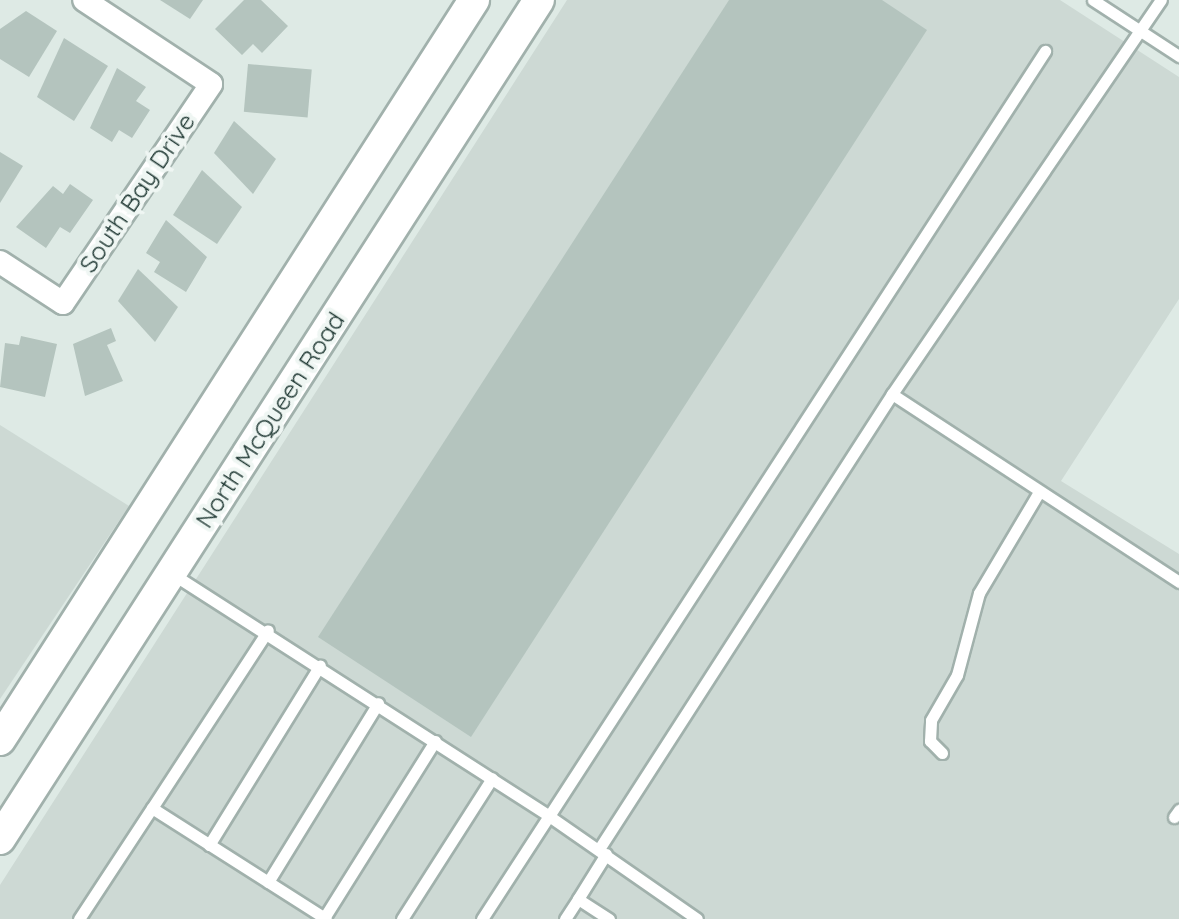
<!DOCTYPE html>
<style>
body{margin:0}
#map{position:relative;width:1179px;height:919px;overflow:hidden;background:#deeae5;font-family:Quicksand,sans-serif}
div>[style]{position:absolute}
.built>*{inset:0;background:#cdd9d4}
.building>*{inset:0;background:#b4c4be;transform-origin:0 0}
.roads{filter:drop-shadow(2px 0 #a1b1ac) drop-shadow(-2px 0 #a1b1ac) drop-shadow(0 2px #a1b1ac) drop-shadow(0 -2px #a1b1ac)}
.lane>*{height:11px;margin:-5.5px;padding:0 5.5px;transform-origin:5.5px;border-radius:5.5px;background:#fff}
.street>*{height:22px;margin:-11px;padding:0 11px;transform-origin:11px;border-radius:11px;background:#fff}
.secondary>*{height:30px;margin:-15px;padding:0 15px;transform-origin:15px;border-radius:15px;background:#fff}
span{translate:-50% -50%;white-space:nowrap;text-align:center;line-height:1.15;-webkit-text-stroke:8px #eff6f3;paint-order:stroke}
.street-label{font-size:25px;color:#203934}
</style>
<div id="map">
<div class="built">
<div style="clip-path:polygon(567px 0,1060px 0,1179px 77px,1179px 299px,1061px 481px,1179px 554px,1179px 919px,0 919px,0 885px)"></div>
<div style="clip-path:polygon(0 425px,129px 506px,0 699px)"></div>
</div>
<div class="building">
<div style="clip-path:polygon(160px 0,203px 0,190px 19px)"></div>
<div style="clip-path:polygon(244px 0,261px 0,288px 26px,262px 53px,253px 44px,242px 55px,215px 29px)"></div>
<div style="clip-path:polygon(729px 0,882px 0,927px 30px,471px 737px,318px 637px)"></div>
<div style="clip-path:polygon(26px 11px,57px 31px,29px 77px,0 59px,0 29px)"></div>
<div style="clip-path:polygon(64px 38px,108px 66px,74px 121px,37px 97px)"></div>
<div style="left:248px;top:64px;width:64px;height:48px;rotate:5deg"></div>
<div style="clip-path:polygon(117px 68px,146px 87px,136px 101px,150px 110px,132px 138px,119px 130px,112px 142px,90px 128px)"></div>
<div style="clip-path:polygon(234px 121px,276px 159px,253px 194px,214px 153px)"></div>
<div style="clip-path:polygon(0 152px,23px 166px,0 203px)"></div>
<div style="clip-path:polygon(202px 170px,242px 207px,217px 244px,173px 215px)"></div>
<div style="clip-path:polygon(70px 184px,93px 200px,70px 233px,60px 227px,46px 248px,16px 227px,53px 186px,63px 194px)"></div>
<div style="clip-path:polygon(166px 220px,207px 257px,186px 292px,154px 272px,160px 262px,146px 253px)"></div>
<div style="clip-path:polygon(138px 269px,178px 307px,155px 342px,118px 301px)"></div>
<div style="clip-path:polygon(111px 328px,116px 341px,107px 345px,123px 381px,85px 396px,73px 344px)"></div>
<div style="clip-path:polygon(21px 336px,57px 344px,45px 397px,0 387px,5px 343px,19px 345px)"></div>
</div>
<div class="roads">
<div class="lane">
<div style="left:1093px;top:0;width:103px;rotate:33.1deg"></div>
<div style="left:892px;top:394px;width:343px;rotate:33.2deg"></div>
<div style="left:171px;top:573px;width:449px;rotate:32.7deg"></div>
<div style="left:549px;top:816px;width:912px;rotate:-57.04deg"></div>
<div style="left:942px;top:753px;width:17px;rotate:-135deg"></div>
<div style="left:930px;top:741px;width:21px;rotate:-87deg"></div>
<div style="left:931px;top:720px;width:52px;rotate:-60deg"></div>
<div style="left:957px;top:675px;width:85px;rotate:-75deg"></div>
<div style="left:979px;top:593px;width:117px;rotate:-59.3deg"></div>
<div style="left:152px;top:808px;width:212px;rotate:-56.9deg"></div>
<div style="left:1174px;top:817px;width:9px;rotate:-54deg"></div>
<div style="left:209px;top:845px;width:211px;rotate:-58.3deg"></div>
<div style="left:599px;top:849px;width:541px;rotate:-57.22deg"></div>
<div style="left:892px;top:394px;width:477px;rotate:-55.7deg"></div>
<div style="left:606px;top:854px;width:53px;rotate:121.9deg"></div>
<div style="left:578px;top:899px;width:37px;rotate:33deg"></div>
<div style="left:268px;top:882px;width:210px;rotate:-58.4deg"></div>
<div style="left:324px;top:918px;width:209px;rotate:-57.9deg"></div>
<div style="left:79px;top:919px;width:133px;rotate:-56.7deg"></div>
<div style="left:152px;top:808px;width:206px;rotate:32.5deg"></div>
<div style="left:402px;top:919px;width:167px;rotate:-57.4deg"></div>
<div style="left:482px;top:919px;width:123px;rotate:-57deg"></div>
<div style="left:549px;top:816px;width:180px;rotate:34.8deg"></div>
<div style="left:565px;top:919px;width:24px;rotate:-57deg"></div>
</div>
<div class="street">
<div style="left:0;top:262px;width:75px;rotate:33.1deg"></div>
<div style="left:63px;top:303px;width:264px;rotate:-55.9deg"></div>
<div style="left:211px;top:84px;width:152px;rotate:-146.5deg"></div>
</div>
<div class="secondary">
<div style="left:0;top:740px;width:879px;rotate:-57.36deg"></div>
<div style="left:0;top:839px;width:997px;rotate:-57.28deg"></div>
</div>
</div>
<div class="street-label">
<span style="left:137px;top:193px;rotate:-56deg">South Bay Drive</span>
<span style="left:270px;top:420px;rotate:-57deg">North McQueen Road</span>
</div>
</div>
